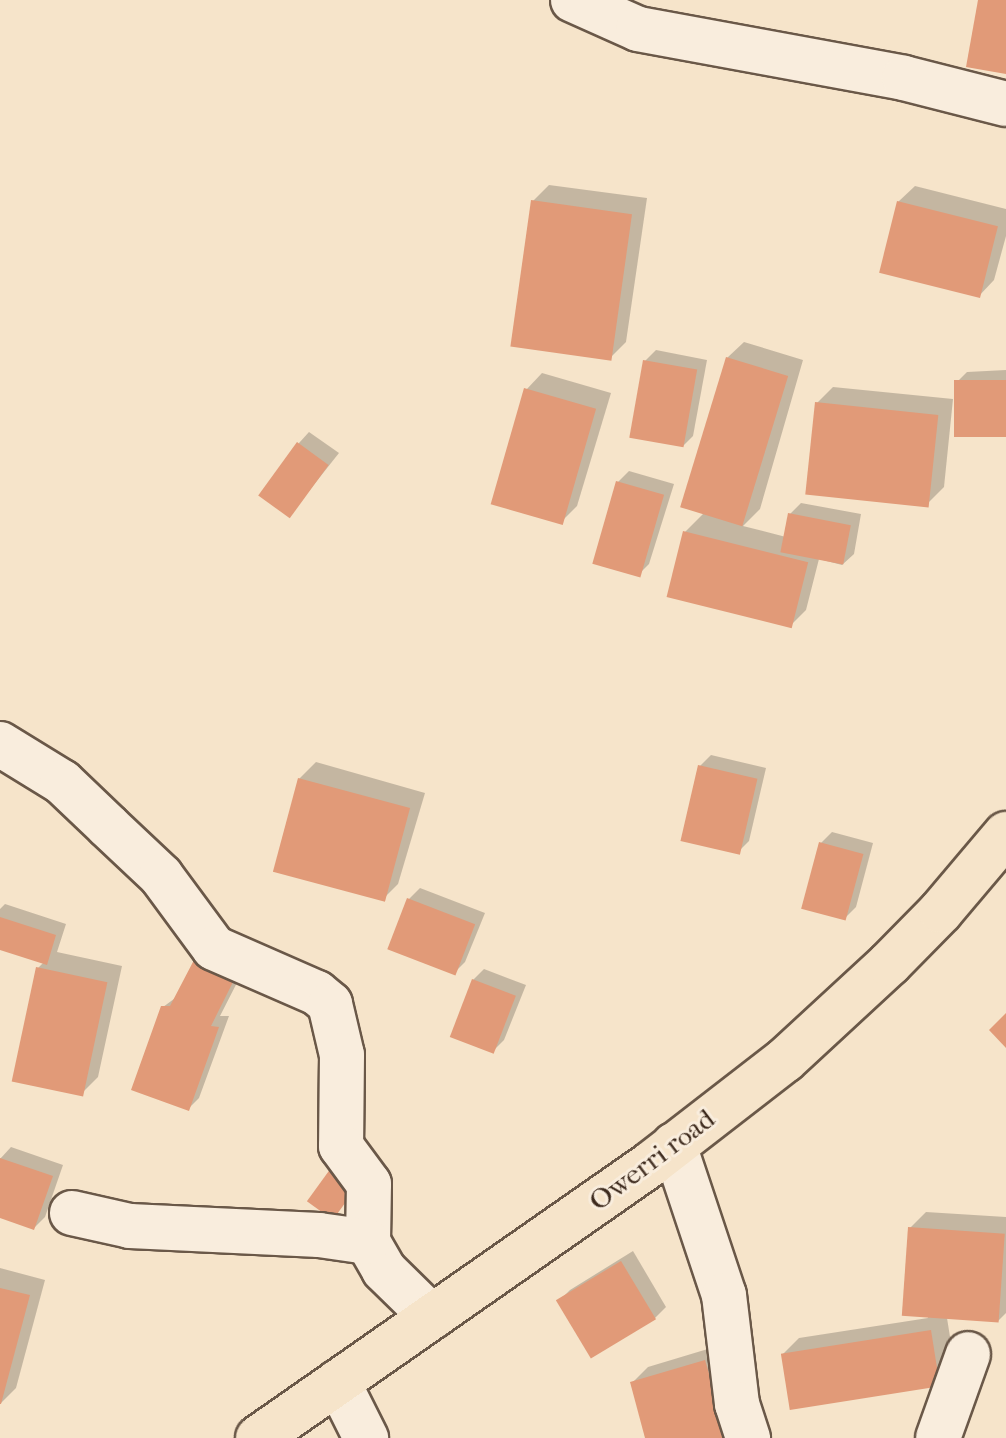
<!DOCTYPE html>
<style>
body{margin:0}
#map{position:relative;width:1006px;height:1438px;overflow:hidden;background:#f6e4ca;font-family:"IM FELL French Canon",serif}
div>[style]{position:absolute}
.shadow>*{inset:0;background:#0003}
.building>*{inset:0;background:#e19a78;transform-origin:0 0}
.roads{filter:drop-shadow(2px 0 #6a5848) drop-shadow(-2px 0 #6a5848) drop-shadow(0 2px #6a5848) drop-shadow(0 -2px #6a5848)}
.minor>*{height:44px;margin:-22px;padding:0 22px;transform-origin:22px;border-radius:22px;background:#f9eddd}
.major>*{height:44px;margin:-22px;padding:0 22px;transform-origin:22px;border-radius:22px;background:#f6e4ca}
span{translate:-50% -50%;white-space:nowrap;text-align:center;line-height:1.15;-webkit-text-stroke:6px #f9eddd;paint-order:stroke}
.street-label{font-size:28px;color:#3c291c}
</style>
<div id="map">
<div class="shadow">
<div style="clip-path:polygon(549px 185px,647px 198px,626px 342px,610px 358px,533px 201px)"></div>
<div style="clip-path:polygon(915px 186px,1006px 209px,1006px 236px,994px 280px,978px 297px,898px 202px)"></div>
<div style="clip-path:polygon(744px 342px,803px 360px,760px 509px,743px 526px,786px 537px,790px 514px,801px 503px,861px 514px,854px 554px,842px 565px,819px 559px,806px 610px,790px 626px,685px 532px,704px 513px,727px 358px)"></div>
<div style="clip-path:polygon(656px 350px,707px 360px,693px 436px,682px 447px,645px 361px)"></div>
<div style="clip-path:polygon(1006px 370px,1006px 435px,956px 383px,967px 372px)"></div>
<div style="clip-path:polygon(542px 373px,611px 393px,577px 506px,561px 522px,526px 390px)"></div>
<div style="clip-path:polygon(833px 387px,953px 399px,944px 487px,928px 503px,817px 403px)"></div>
<div style="clip-path:polygon(309px 432px,339px 453px,289px 516px,299px 443px)"></div>
<div style="clip-path:polygon(629px 471px,674px 484px,649px 564px,638px 575px,618px 482px)"></div>
<div style="clip-path:polygon(711px 755px,766px 768px,749px 841px,738px 852px,700px 766px)"></div>
<div style="clip-path:polygon(316px 762px,425px 793px,398px 884px,382px 900px,299px 779px)"></div>
<div style="clip-path:polygon(832px 832px,873px 843px,856px 907px,845px 918px,821px 843px)"></div>
<div style="clip-path:polygon(420px 888px,485px 913px,465px 962px,454px 973px,409px 899px)"></div>
<div style="clip-path:polygon(5px 904px,66px 924px,57px 952px,122px 966px,98px 1077px,82px 1093px,38px 968px,44px 962px,0 948px,0 909px)"></div>
<div style="clip-path:polygon(207px 950px,244px 969px,220px 1016px,229px 1016px,199px 1098px,188px 1109px,163px 1007px,178px 996px,196px 961px)"></div>
<div style="clip-path:polygon(484px 969px,526px 985px,504px 1040px,493px 1051px,473px 980px)"></div>
<div style="clip-path:polygon(11px 1147px,63px 1165px,45px 1217px,34px 1228px,0 1216px,0 1159px)"></div>
<div style="clip-path:polygon(926px 1212px,1006px 1217px,1006px 1313px,998px 1321px,947px 1318px,955px 1368px,939px 1384px,783px 1354px,799px 1338px,928px 1318px,910px 1228px)"></div>
<div style="clip-path:polygon(633px 1251px,666px 1307px,655px 1318px,559px 1301px,570px 1290px)"></div>
<div style="clip-path:polygon(0 1268px,45px 1280px,16px 1388px,0 1404px)"></div>
<div style="clip-path:polygon(721px 1345px,748px 1438px,647px 1438px,632px 1383px,648px 1367px)"></div>
</div>
<div class="building">
<div style="clip-path:polygon(978px 0,1006px 0,1006px 74px,966px 67px)"></div>
<div style="left:531px;top:200px;width:102px;height:148px;rotate:8deg"></div>
<div style="left:897px;top:201px;width:104px;height:74px;rotate:14deg"></div>
<div style="left:726px;top:357px;width:65px;height:157px;rotate:17deg"></div>
<div style="left:643px;top:360px;width:55px;height:79px;rotate:10deg"></div>
<div style="left:1006px;top:380px;width:57px;height:52px;rotate:90deg"></div>
<div style="left:524px;top:388px;width:75px;height:121px;rotate:16deg"></div>
<div style="left:815px;top:402px;width:124px;height:93px;rotate:6deg"></div>
<div style="left:297px;top:442px;width:39px;height:66px;rotate:36deg"></div>
<div style="left:616px;top:481px;width:50px;height:86px;rotate:16deg"></div>
<div style="left:788px;top:513px;width:64px;height:40px;rotate:11deg"></div>
<div style="left:683px;top:531px;width:129px;height:68px;rotate:14deg"></div>
<div style="left:698px;top:765px;width:61px;height:78px;rotate:13deg"></div>
<div style="left:298px;top:778px;width:116px;height:97px;rotate:15deg"></div>
<div style="left:819px;top:842px;width:46px;height:69px;rotate:15deg"></div>
<div style="left:407px;top:898px;width:73px;height:55px;rotate:21deg"></div>
<div style="clip-path:polygon(0 917px,56px 935px,47px 965px,0 950px)"></div>
<div style="clip-path:polygon(194px 960px,234px 980px,211px 1026px,219px 1027px,189px 1111px,131px 1090px,161px 1006px,170px 1006px)"></div>
<div style="left:36px;top:967px;width:73px;height:117px;rotate:12deg"></div>
<div style="left:472px;top:979px;width:47px;height:62px;rotate:21deg"></div>
<div style="clip-path:polygon(1006px 1013px,1006px 1048px,989px 1030px)"></div>
<div style="clip-path:polygon(0 1158px,53px 1176px,34px 1230px,0 1218px)"></div>
<div style="left:331px;top:1168px;width:32px;height:41px;rotate:36deg"></div>
<div style="left:908px;top:1227px;width:97px;height:89px;rotate:4deg"></div>
<div style="left:621px;top:1261px;width:68px;height:76px;rotate:59deg"></div>
<div style="clip-path:polygon(0 1288px,30px 1295px,1px 1404px,0 1404px)"></div>
<div style="left:931px;top:1330px;width:57px;height:152px;rotate:81deg"></div>
<div style="clip-path:polygon(705px 1360px,728px 1438px,645px 1438px,630px 1382px)"></div>
</div>
<div class="roads">
<div class="minor">
<div style="left:573px;top:0;width:71px;rotate:24deg"></div>
<div style="left:638px;top:29px;width:270px;rotate:10.4deg"></div>
<div style="left:904px;top:78px;width:105px;rotate:14.3deg"></div>
<div style="left:0;top:744px;width:73px;rotate:31.5deg"></div>
<div style="left:62px;top:782px;width:64px;rotate:43.7deg"></div>
<div style="left:108px;top:826px;width:73px;rotate:43.3deg"></div>
<div style="left:161px;top:876px;width:89px;rotate:53.6deg"></div>
<div style="left:214px;top:948px;width:112px;rotate:23.6deg"></div>
<div style="left:317px;top:993px;width:17px;rotate:40deg"></div>
<div style="left:330px;top:1004px;width:52px;rotate:76.8deg"></div>
<div style="left:342px;top:1055px;width:91px;rotate:90.6deg"></div>
<div style="left:341px;top:1146px;width:47px;rotate:53.6deg"></div>
<div style="left:369px;top:1184px;width:58px;rotate:91deg"></div>
<div style="left:368px;top:1242px;width:32px;rotate:60deg"></div>
<div style="left:384px;top:1270px;width:67px;rotate:44.4deg"></div>
<div style="left:674px;top:1145px;width:158px;rotate:71.6deg"></div>
<div style="left:724px;top:1295px;width:110px;rotate:83.2deg"></div>
<div style="left:737px;top:1404px;width:36px;rotate:72deg"></div>
<div style="left:72px;top:1213px;width:59px;rotate:12.6deg"></div>
<div style="left:130px;top:1226px;width:189px;rotate:2.7deg"></div>
<div style="left:319px;top:1235px;width:49px;rotate:8.1deg"></div>
<div style="left:338px;top:1382px;width:63px;rotate:63.4deg"></div>
<div style="left:938px;top:1438px;width:89px;rotate:-70.3deg"></div>
</div>
<div class="major">
<div style="left:258px;top:1438px;width:480px;rotate:-34.9deg"></div>
<div style="left:652px;top:1163px;width:168px;rotate:-37.8deg"></div>
<div style="left:785px;top:1060px;width:142px;rotate:-42.7deg"></div>
<div style="left:889px;top:964px;width:74px;rotate:-45.5deg"></div>
<div style="left:941px;top:911px;width:101px;rotate:-49.8deg"></div>
</div>
</div>
<div class="street-label">
<span style="left:652px;top:1160px;rotate:-37deg">Owerri road</span>
</div>
</div>
